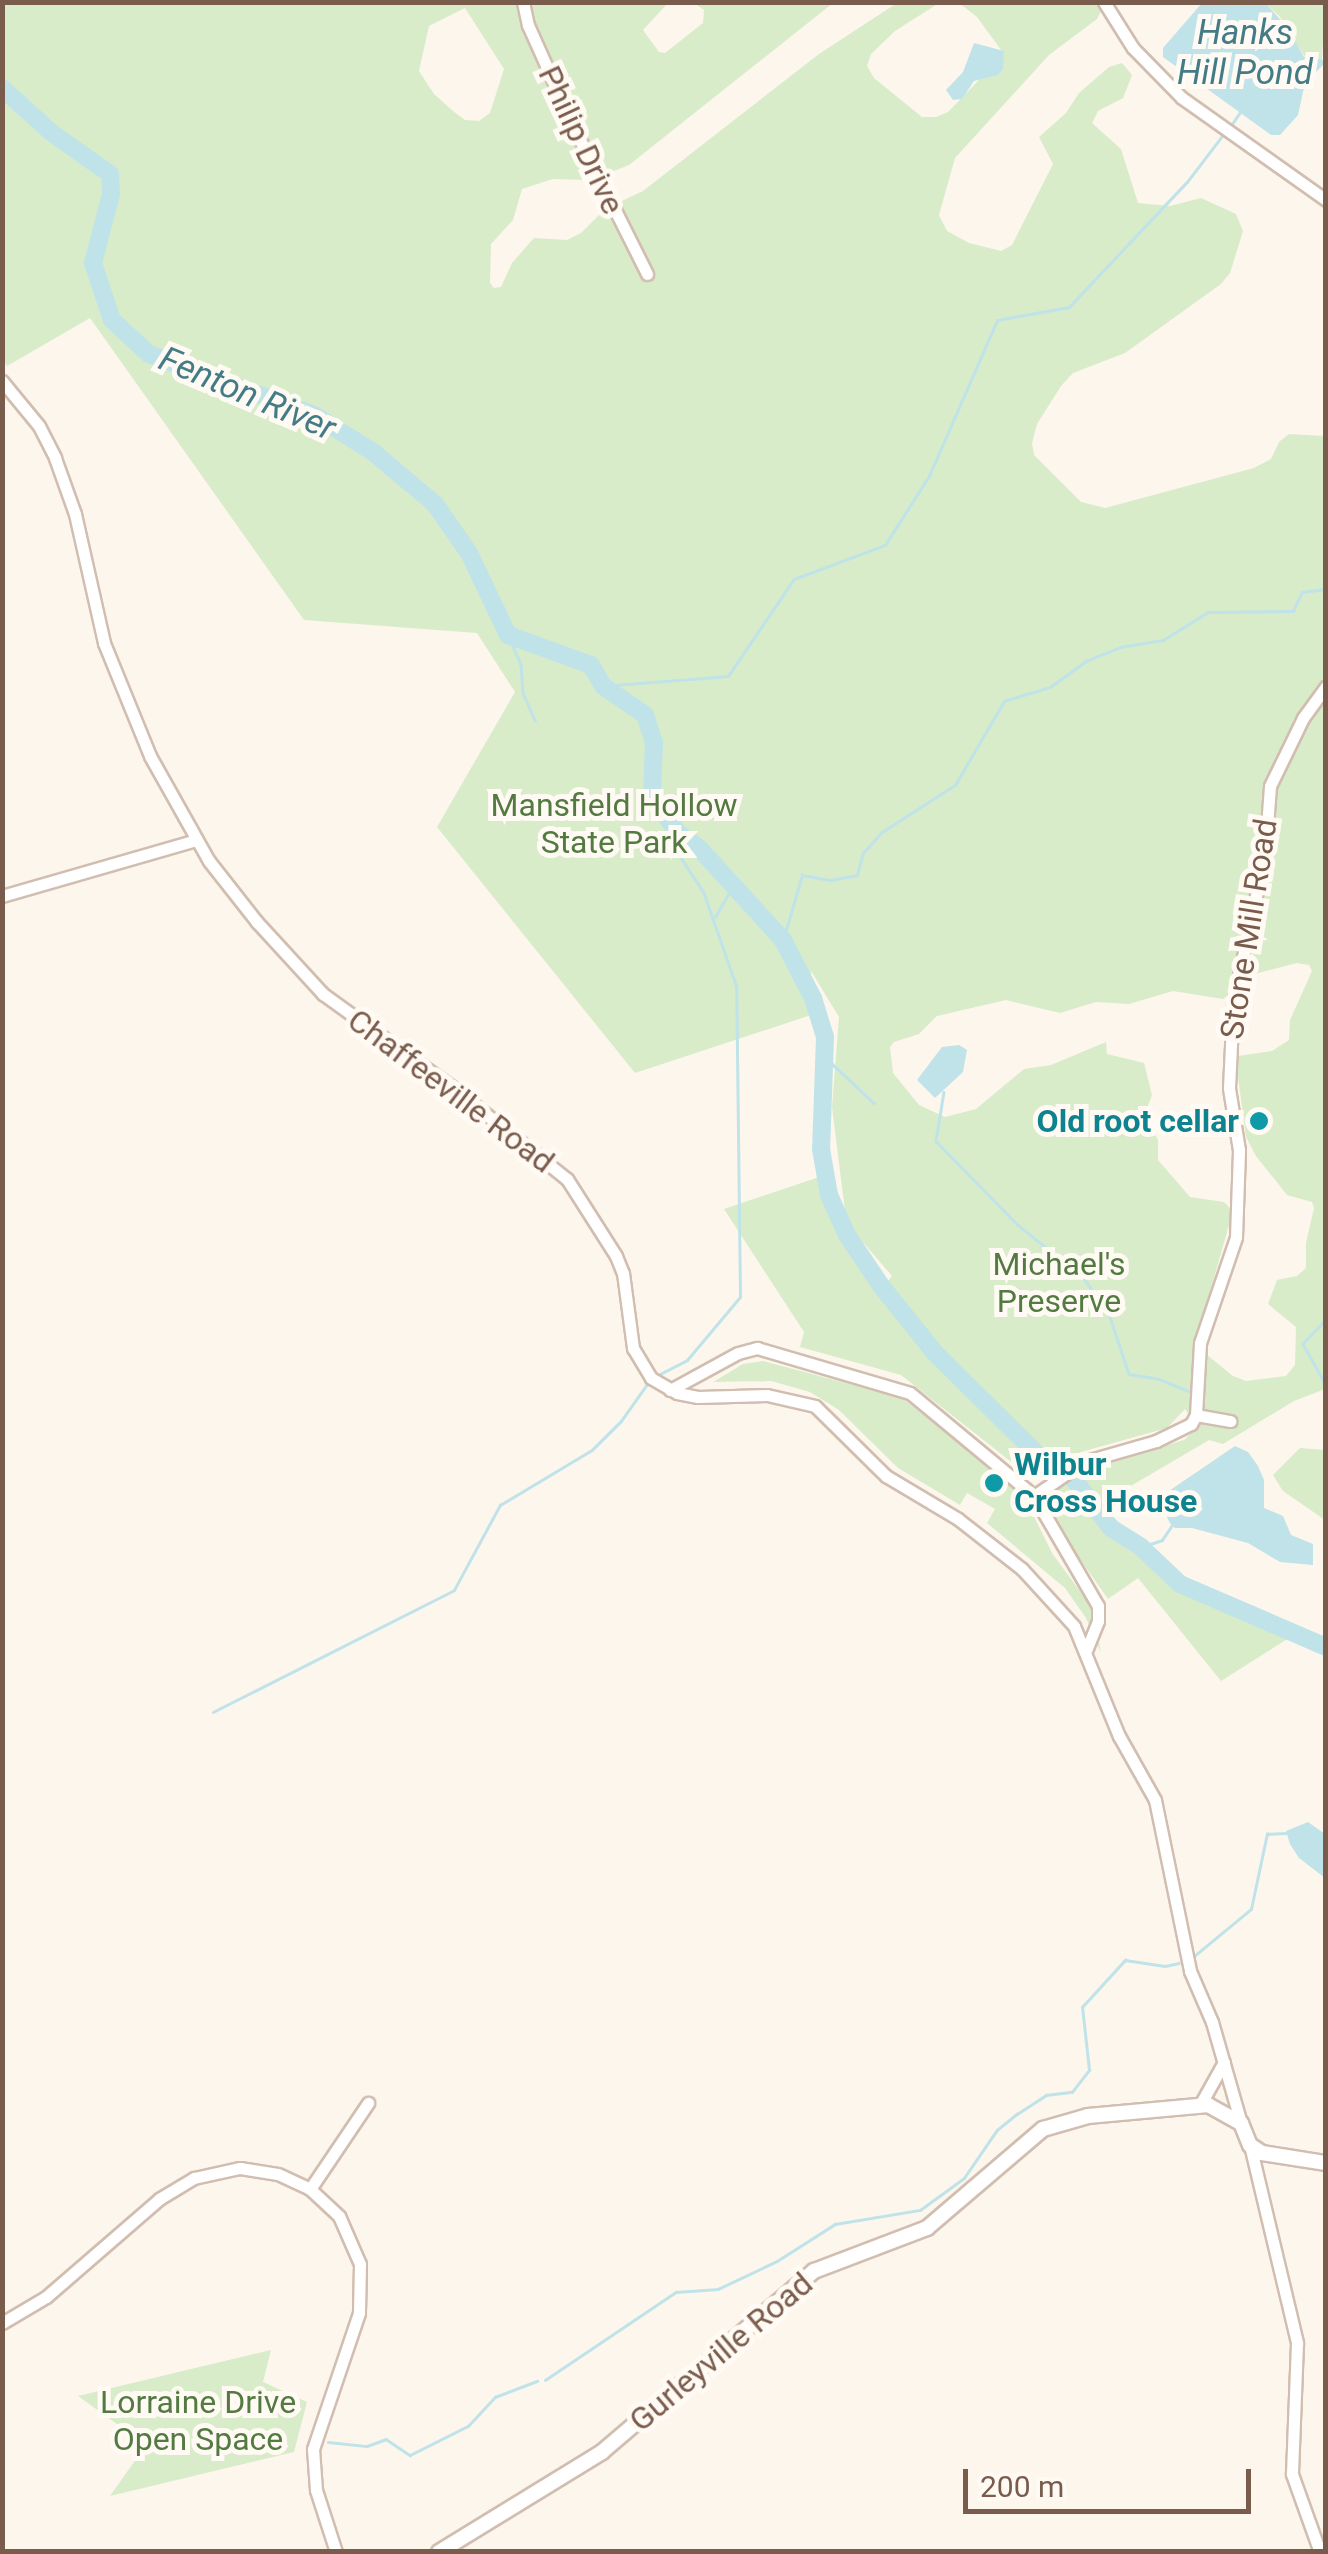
<!DOCTYPE html>
<style>
body{margin:0}
#map{position:relative;width:1328px;height:2554px;overflow:hidden;background:#fdf6ec;font-family:Roboto,sans-serif}
div>[style]{position:absolute}
.green>*{inset:0;background:#d8ecc9}
.water>*{inset:0;background:#bfe3e8}
.stream>*{height:2.5px;margin:-1.25px;padding:0 1.25px;transform-origin:1.25px;border-radius:1.25px;background:#bfe3e8}
.river>*{height:18px;margin:-9px;padding:0 9px;transform-origin:9px;border-radius:9px;background:#bfe3e8}
.roads{filter:drop-shadow(2px 0 #d1beb0) drop-shadow(-2px 0 #d1beb0) drop-shadow(0 2px #d1beb0) drop-shadow(0 -2px #d1beb0)}
.minor>*{height:11px;margin:-5.5px;padding:0 5.5px;transform-origin:5.5px;border-radius:5.5px;background:#fff}
.tertiary>*{height:14px;margin:-7px;padding:0 7px;transform-origin:7px;border-radius:7px;background:#fff}
.dots>*{width:28px;height:28px;translate:-50% -50%;box-sizing:border-box;border:5px solid #fffaf3;border-radius:50%}
span{translate:-50% -50%;white-space:nowrap;text-align:center;line-height:1.15;-webkit-text-stroke:10px #fffaf3;paint-order:stroke}
.street-label{font-size:32px;color:#7a5c4d}
.park-label{font-size:32px;color:#537a41}
.culture-label{font-size:32px;color:#0d838f;font-weight:700}
.right{translate:-100% -50%;text-align:right}
.left{translate:0 -50%;text-align:left}
.water-label{font-size:35px;color:#437c86;font-style:italic}
.frame{position:absolute;inset:0;border:5px solid #7a5c4d;pointer-events:none}
.scale{position:absolute;left:963px;top:2469px;width:288px;height:45px;box-sizing:border-box;border:5px solid #7a5c4d;border-top:0;padding-left:12px;font-size:30px;line-height:35px;white-space:nowrap;color:#7a5c4d;-webkit-text-stroke:8px #fffaf3;paint-order:stroke}
</style>
<div id="map">
<div class="green">
<div style="clip-path:polygon(evenodd,2px 3px,668px 3px,643px 30px,659px 52px,665px 53px,703px 23px,704px 10px,694px 3px,833px 3px,629px 165px,591px 180px,553px 179px,522px 189px,513px 220px,491px 244px,490px 283px,494px 288px,501px 287px,512px 263px,534px 238px,567px 240px,581px 233px,605px 209px,643px 191px,819px 54px,897px 3px,939px 3px,895px 31px,871px 54px,867px 66px,874px 78px,922px 117px,936px 117px,948px 112px,1004px 54px,977px 17px,959px 3px,1100px 3px,1103px 7px,1097px 19px,1049px 55px,955px 158px,939px 215px,947px 231px,969px 243px,1001px 251px,1012px 245px,1053px 164px,1039px 137px,1066px 113px,1079px 93px,1109px 67px,1122px 63px,1132px 75px,1123px 98px,1098px 111px,1092px 123px,1121px 149px,1138px 203px,1170px 206px,1201px 198px,1236px 214px,1243px 231px,1230px 273px,1221px 284px,1125px 353px,1073px 373px,1061px 386px,1037px 424px,1032px 443px,1034px 455px,1081px 502px,1105px 508px,1254px 468px,1271px 459px,1279px 442px,1289px 434px,1325px 436px,1325px 1389px,1294px 1401px,1223px 1444px,1209px 1440px,1100px 1504px,1124px 1544px,1154px 1566px,1241px 1612px,1303px 1629px,1221px 1681px,1138px 1578px,1108px 1599px,1063px 1535px,1051px 1506px,1057px 1489px,1087px 1469px,1184px 1440px,1198px 1427px,1185px 1409px,1167px 1428px,1081px 1452px,1034px 1480px,901px 1375px,800px 1347px,804px 1332px,724px 1209px,825px 1175px,852px 1243px,884px 1286px,892px 1276px,856px 1234px,845px 1211px,832px 1107px,839px 1017px,811px 971px,811px 1015px,635px 1073px,437px 827px,515px 692px,477px 633px,304px 620px,90px 318px,7px 366px,3px 361px,2px 3px,465px 8px,504px 69px,490px 113px,479px 121px,465px 120px,453px 111px,434px 94px,419px 71px,429px 26px,465px 8px,2px 3px,1297px 963px,1309px 965px,1312px 971px,1290px 1020px,1289px 1040px,1272px 1051px,1238px 1056px,1236px 1062px,1246px 1137px,1256px 1156px,1287px 1195px,1312px 1202px,1314px 1208px,1306px 1243px,1306px 1268px,1297px 1276px,1277px 1280px,1268px 1304px,1296px 1327px,1295px 1365px,1286px 1376px,1246px 1381px,1233px 1376px,1201px 1350px,1206px 1306px,1233px 1211px,1224px 1202px,1190px 1197px,1158px 1160px,1158px 1140px,1145px 1114px,1152px 1095px,1144px 1063px,1107px 1054px,1106px 1042px,1051px 1065px,1024px 1069px,976px 1109px,945px 1117px,919px 1105px,893px 1073px,890px 1047px,894px 1042px,919px 1034px,937px 1016px,1006px 1000px,1060px 1013px,1096px 1002px,1129px 1004px,1173px 991px,1223px 999px,1258px 973px,1297px 963px)"></div>
<div style="clip-path:polygon(1266px 3px,1325px 3px,1322px 59px,1305px 57px,1280px 17px)"></div>
<div style="clip-path:polygon(763px 1361px,902px 1398px,1023px 1494px,1052px 1553px,1093px 1609px,1101px 1653px,1086px 1618px,1065px 1588px,987px 1523px,995px 1509px,967px 1493px,960px 1505px,898px 1468px,839px 1410px,810px 1392px,771px 1381px,713px 1382px,743px 1364px)"></div>
<div style="clip-path:polygon(1300px 1448px,1325px 1450px,1325px 1520px,1283px 1491px,1273px 1475px)"></div>
<div style="clip-path:polygon(271px 2350px,263px 2382px,307px 2402px,294px 2452px,110px 2496px,146px 2445px,78px 2396px)"></div>
</div>
<div class="water">
<div style="clip-path:polygon(1202px 3px,1266px 3px,1290px 31px,1304px 57px,1322px 59px,1324px 64px,1305px 83px,1298px 115px,1280px 135px,1271px 135px,1163px 57px,1163px 48px)"></div>
<div style="clip-path:polygon(974px 43px,1004px 51px,1003px 69px,998px 75px,974px 81px,962px 99px,953px 100px,946px 90px,963px 72px)"></div>
<div style="clip-path:polygon(959px 1045px,967px 1050px,963px 1072px,935px 1098px,917px 1080px,942px 1047px)"></div>
<div style="clip-path:polygon(1235px 1446px,1248px 1452px,1258px 1466px,1264px 1480px,1264px 1508px,1283px 1516px,1291px 1535px,1313px 1544px,1313px 1565px,1280px 1562px,1248px 1543px,1192px 1528px,1175px 1528px,1170px 1523px,1161px 1506px,1163px 1495px)"></div>
<div style="clip-path:polygon(1308px 1822px,1325px 1834px,1325px 1878px,1299px 1858px,1290px 1844px,1286px 1831px)"></div>
</div>
<div class="stream">
<div style="left:1232px;top:124px;width:14px;rotate:-56deg"></div>
<div style="left:508px;top:635px;width:32px;rotate:66deg"></div>
<div style="left:521px;top:664px;width:29px;rotate:86deg"></div>
<div style="left:523px;top:693px;width:30px;rotate:66deg"></div>
<div style="left:603px;top:686px;width:125px;rotate:-4.6deg"></div>
<div style="left:728px;top:676px;width:117px;rotate:-55.8deg"></div>
<div style="left:794px;top:579px;width:97px;rotate:-20.5deg"></div>
<div style="left:885px;top:545px;width:82px;rotate:-57.5deg"></div>
<div style="left:929px;top:476px;width:170px;rotate:-66.4deg"></div>
<div style="left:997px;top:320px;width:73px;rotate:-10.2deg"></div>
<div style="left:1069px;top:307px;width:172px;rotate:-46.7deg"></div>
<div style="left:1187px;top:182px;width:58px;rotate:-52.7deg"></div>
<div style="left:715px;top:917px;width:36px;rotate:-60deg"></div>
<div style="left:783px;top:940px;width:68px;rotate:-73.7deg"></div>
<div style="left:802px;top:875px;width:28px;rotate:10deg"></div>
<div style="left:830px;top:880px;width:27px;rotate:-10deg"></div>
<div style="left:857px;top:875px;width:23px;rotate:-75deg"></div>
<div style="left:863px;top:853px;width:28px;rotate:-48deg"></div>
<div style="left:882px;top:832px;width:87px;rotate:-32.8deg"></div>
<div style="left:955px;top:785px;width:97px;rotate:-59.7deg"></div>
<div style="left:1004px;top:701px;width:48px;rotate:-16.9deg"></div>
<div style="left:1050px;top:687px;width:44px;rotate:-35.8deg"></div>
<div style="left:1086px;top:661px;width:37px;rotate:-22deg"></div>
<div style="left:1120px;top:647px;width:44px;rotate:-9.2deg"></div>
<div style="left:1163px;top:640px;width:53px;rotate:-31.9deg"></div>
<div style="left:1208px;top:612px;width:85px;rotate:-0.7deg"></div>
<div style="left:1293px;top:611px;width:21px;rotate:-65deg"></div>
<div style="left:1302px;top:592px;width:24px;rotate:-7deg"></div>
<div style="left:826px;top:1058px;width:66px;rotate:43.2deg"></div>
<div style="left:944px;top:1092px;width:50px;rotate:99.3deg"></div>
<div style="left:936px;top:1141px;width:117px;rotate:45.7deg"></div>
<div style="left:1018px;top:1225px;width:83px;rotate:38.7deg"></div>
<div style="left:1083px;top:1277px;width:45px;rotate:54.9deg"></div>
<div style="left:1109px;top:1314px;width:63px;rotate:71.6deg"></div>
<div style="left:1129px;top:1374px;width:30px;rotate:9deg"></div>
<div style="left:1159px;top:1379px;width:35px;rotate:22deg"></div>
<div style="left:1326px;top:1320px;width:33px;rotate:134deg"></div>
<div style="left:1303px;top:1344px;width:47px;rotate:60.7deg"></div>
<div style="left:656px;top:1376px;width:35px;rotate:-27deg"></div>
<div style="left:687px;top:1360px;width:82px;rotate:-49.9deg"></div>
<div style="left:740px;top:1297px;width:311px;rotate:-90.7deg"></div>
<div style="left:736px;top:986px;width:100px;rotate:-109.3deg"></div>
<div style="left:703px;top:892px;width:56px;rotate:-123.4deg"></div>
<div style="left:672px;top:845px;width:13px;rotate:-63deg"></div>
<div style="left:1141px;top:1547px;width:22px;rotate:-18deg"></div>
<div style="left:1162px;top:1540px;width:18px;rotate:-56deg"></div>
<div style="left:213px;top:1712px;width:270px;rotate:-26.8deg"></div>
<div style="left:454px;top:1590px;width:97px;rotate:-61.6deg"></div>
<div style="left:500px;top:1505px;width:107px;rotate:-30.9deg"></div>
<div style="left:592px;top:1450px;width:41px;rotate:-45deg"></div>
<div style="left:621px;top:1421px;width:50px;rotate:-54.7deg"></div>
<div style="left:1193px;top:1957px;width:75px;rotate:-39.6deg"></div>
<div style="left:1251px;top:1909px;width:77px;rotate:-78deg"></div>
<div style="left:1267px;top:1834px;width:20px;rotate:-3deg"></div>
<div style="left:545px;top:2380px;width:158px;rotate:-33.9deg"></div>
<div style="left:676px;top:2292px;width:42px;rotate:-4.1deg"></div>
<div style="left:718px;top:2289px;width:65px;rotate:-25.4deg"></div>
<div style="left:777px;top:2261px;width:69px;rotate:-32.5deg"></div>
<div style="left:835px;top:2224px;width:86px;rotate:-9.4deg"></div>
<div style="left:920px;top:2210px;width:54px;rotate:-36deg"></div>
<div style="left:964px;top:2178px;width:58px;rotate:-55.5deg"></div>
<div style="left:997px;top:2130px;width:26px;rotate:-39deg"></div>
<div style="left:1017px;top:2114px;width:35px;rotate:-33deg"></div>
<div style="left:1046px;top:2095px;width:26px;rotate:-7deg"></div>
<div style="left:1072px;top:2092px;width:28px;rotate:-52deg"></div>
<div style="left:1089px;top:2070px;width:63px;rotate:-96.3deg"></div>
<div style="left:1082px;top:2007px;width:64px;rotate:-47.5deg"></div>
<div style="left:1125px;top:1960px;width:40px;rotate:8.5deg"></div>
<div style="left:1165px;top:1966px;width:14px;rotate:-12deg"></div>
<div style="left:328px;top:2442px;width:39px;rotate:6deg"></div>
<div style="left:367px;top:2446px;width:20px;rotate:-20deg"></div>
<div style="left:386px;top:2439px;width:29px;rotate:34deg"></div>
<div style="left:410px;top:2455px;width:65px;rotate:-26.6deg"></div>
<div style="left:468px;top:2426px;width:40px;rotate:-47deg"></div>
<div style="left:495px;top:2397px;width:45px;rotate:-20.9deg"></div>
</div>
<div class="river">
<div style="left:2px;top:88px;width:67px;rotate:42deg"></div>
<div style="left:52px;top:133px;width:71px;rotate:35.3deg"></div>
<div style="left:110px;top:174px;width:20px;rotate:87deg"></div>
<div style="left:111px;top:194px;width:71px;rotate:104.6deg"></div>
<div style="left:93px;top:263px;width:60px;rotate:71.6deg"></div>
<div style="left:112px;top:320px;width:50px;rotate:42.6deg"></div>
<div style="left:149px;top:354px;width:176px;rotate:20.3deg"></div>
<div style="left:314px;top:415px;width:70px;rotate:32.1deg"></div>
<div style="left:373px;top:452px;width:81px;rotate:40deg"></div>
<div style="left:435px;top:504px;width:60px;rotate:55.2deg"></div>
<div style="left:469px;top:553px;width:91px;rotate:64.6deg"></div>
<div style="left:508px;top:635px;width:88px;rotate:19.9deg"></div>
<div style="left:591px;top:665px;width:24px;rotate:60deg"></div>
<div style="left:603px;top:686px;width:51px;rotate:34.6deg"></div>
<div style="left:645px;top:715px;width:29px;rotate:72deg"></div>
<div style="left:654px;top:743px;width:53px;rotate:92.2deg"></div>
<div style="left:652px;top:796px;width:45px;rotate:54.9deg"></div>
<div style="left:678px;top:833px;width:26px;rotate:36deg"></div>
<div style="left:699px;top:848px;width:125px;rotate:47.6deg"></div>
<div style="left:783px;top:940px;width:65px;rotate:62.7deg"></div>
<div style="left:813px;top:998px;width:41px;rotate:72.9deg"></div>
<div style="left:825px;top:1037px;width:112px;rotate:92deg"></div>
<div style="left:821px;top:1149px;width:47px;rotate:80.1deg"></div>
<div style="left:829px;top:1195px;width:44px;rotate:65.8deg"></div>
<div style="left:847px;top:1235px;width:63px;rotate:56.1deg"></div>
<div style="left:882px;top:1287px;width:85px;rotate:51.2deg"></div>
<div style="left:935px;top:1353px;width:146px;rotate:44.7deg"></div>
<div style="left:1039px;top:1456px;width:38px;rotate:32deg"></div>
<div style="left:1071px;top:1476px;width:66px;rotate:52.4deg"></div>
<div style="left:1111px;top:1528px;width:36px;rotate:32deg"></div>
<div style="left:1141px;top:1547px;width:54px;rotate:43.5deg"></div>
<div style="left:1180px;top:1584px;width:159px;rotate:23.3deg"></div>
</div>
<div class="roads">
<div class="minor">
<div style="left:523px;top:2px;width:24px;rotate:78deg"></div>
<div style="left:528px;top:25px;width:115px;rotate:65.9deg"></div>
<div style="left:575px;top:130px;width:161px;rotate:63.4deg"></div>
<div style="left:1104px;top:2px;width:54px;rotate:57.8deg"></div>
<div style="left:1133px;top:48px;width:70px;rotate:45.6deg"></div>
<div style="left:1182px;top:98px;width:176px;rotate:35.3deg"></div>
<div style="left:2px;top:381px;width:58px;rotate:50.6deg"></div>
<div style="left:39px;top:426px;width:36px;rotate:63deg"></div>
<div style="left:55px;top:458px;width:59px;rotate:70.3deg"></div>
<div style="left:75px;top:514px;width:132px;rotate:77.3deg"></div>
<div style="left:104px;top:643px;width:122px;rotate:67.8deg"></div>
<div style="left:150px;top:756px;width:120px;rotate:60.7deg"></div>
<div style="left:209px;top:861px;width:78px;rotate:51.8deg"></div>
<div style="left:257px;top:922px;width:98px;rotate:47.5deg"></div>
<div style="left:323px;top:994px;width:159px;rotate:35.8deg"></div>
<div style="left:452px;top:1087px;width:147px;rotate:38.7deg"></div>
<div style="left:567px;top:1179px;width:91px;rotate:57.5deg"></div>
<div style="left:616px;top:1256px;width:18px;rotate:68deg"></div>
<div style="left:623px;top:1273px;width:76px;rotate:82.4deg"></div>
<div style="left:633px;top:1348px;width:35px;rotate:59deg"></div>
<div style="left:651px;top:1378px;width:30px;rotate:30deg"></div>
<div style="left:677px;top:1393px;width:21px;rotate:11deg"></div>
<div style="left:698px;top:1397px;width:69px;rotate:-1.7deg"></div>
<div style="left:767px;top:1395px;width:49px;rotate:12.9deg"></div>
<div style="left:815px;top:1406px;width:100px;rotate:44.6deg"></div>
<div style="left:886px;top:1476px;width:84px;rotate:30.8deg"></div>
<div style="left:958px;top:1519px;width:81px;rotate:38deg"></div>
<div style="left:1022px;top:1569px;width:77px;rotate:47.6deg"></div>
<div style="left:1074px;top:1626px;width:119px;rotate:67.8deg"></div>
<div style="left:1119px;top:1736px;width:73px;rotate:60.6deg"></div>
<div style="left:1155px;top:1800px;width:175px;rotate:78.4deg"></div>
<div style="left:1190px;top:1971px;width:56px;rotate:66.7deg"></div>
<div style="left:1212px;top:2022px;width:105px;rotate:74deg"></div>
<div style="left:2px;top:896px;width:202px;rotate:-16.1deg"></div>
<div style="left:670px;top:1390px;width:77px;rotate:-28.6deg"></div>
<div style="left:738px;top:1353px;width:20px;rotate:-15deg"></div>
<div style="left:757px;top:1348px;width:159px;rotate:16.4deg"></div>
<div style="left:910px;top:1393px;width:161px;rotate:39.7deg"></div>
<div style="left:1034px;top:1496px;width:127px;rotate:59.8deg"></div>
<div style="left:1098px;top:1606px;width:15px;rotate:90deg"></div>
<div style="left:1098px;top:1621px;width:31px;rotate:112deg"></div>
<div style="left:1196px;top:1415px;width:35px;rotate:10deg"></div>
<div style="left:1034px;top:1496px;width:60px;rotate:-34.8deg"></div>
<div style="left:1083px;top:1462px;width:76px;rotate:-16deg"></div>
<div style="left:1156px;top:1441px;width:39px;rotate:-26deg"></div>
<div style="left:1191px;top:1424px;width:10px;rotate:-61deg"></div>
<div style="left:1196px;top:1415px;width:72px;rotate:-86.8deg"></div>
<div style="left:1200px;top:1343px;width:112px;rotate:-71.2deg"></div>
<div style="left:1236px;top:1237px;width:87px;rotate:-88deg"></div>
<div style="left:1239px;top:1150px;width:63px;rotate:-99.2deg"></div>
<div style="left:1229px;top:1088px;width:84px;rotate:-87.3deg"></div>
<div style="left:1233px;top:1004px;width:154px;rotate:-78deg"></div>
<div style="left:1265px;top:853px;width:67px;rotate:-85.7deg"></div>
<div style="left:1270px;top:786px;width:76px;rotate:-64.1deg"></div>
<div style="left:1303px;top:718px;width:39px;rotate:-54deg"></div>
<div style="left:1200px;top:2105px;width:49px;rotate:-60.8deg"></div>
<div style="left:1250px;top:2145px;width:204px;rotate:76.6deg"></div>
<div style="left:1297px;top:2343px;width:131px;rotate:92.2deg"></div>
<div style="left:1292px;top:2474px;width:83px;rotate:70.3deg"></div>
<div style="left:310px;top:2189px;width:104px;rotate:-56deg"></div>
<div style="left:2px;top:2323px;width:51px;rotate:-30.6deg"></div>
<div style="left:46px;top:2297px;width:150px;rotate:-40.9deg"></div>
<div style="left:159px;top:2199px;width:41px;rotate:-31deg"></div>
<div style="left:194px;top:2178px;width:47px;rotate:-12.3deg"></div>
<div style="left:240px;top:2168px;width:38px;rotate:9deg"></div>
<div style="left:278px;top:2174px;width:35px;rotate:25deg"></div>
<div style="left:310px;top:2189px;width:40px;rotate:43deg"></div>
<div style="left:339px;top:2216px;width:52px;rotate:66.4deg"></div>
<div style="left:360px;top:2264px;width:49px;rotate:91.2deg"></div>
<div style="left:359px;top:2313px;width:144px;rotate:108.7deg"></div>
<div style="left:313px;top:2449px;width:41px;rotate:85.8deg"></div>
<div style="left:316px;top:2490px;width:65px;rotate:72.1deg"></div>
</div>
<div class="tertiary">
<div style="left:439px;top:2552px;width:191px;rotate:-31.5deg"></div>
<div style="left:602px;top:2452px;width:279px;rotate:-40.5deg"></div>
<div style="left:814px;top:2271px;width:121px;rotate:-20.8deg"></div>
<div style="left:927px;top:2228px;width:153px;rotate:-40.5deg"></div>
<div style="left:1043px;top:2129px;width:47px;rotate:-16.1deg"></div>
<div style="left:1088px;top:2116px;width:121px;rotate:-5.2deg"></div>
<div style="left:1208px;top:2105px;width:38px;rotate:29deg"></div>
<div style="left:1241px;top:2123px;width:24px;rotate:68deg"></div>
<div style="left:1250px;top:2145px;width:14px;rotate:34deg"></div>
<div style="left:1262px;top:2153px;width:65px;rotate:8.9deg"></div>
</div>
</div>
<div class="dots">
<div style="left:1259px;top:1121px;background:#0f9aa8"></div>
<div style="left:994px;top:1483px;background:#0f9aa8"></div>
</div>
<div class="street-label">
<span style="left:581px;top:140px;rotate:65deg">Philip Drive</span>
<span style="left:1249px;top:929px;rotate:-81deg">Stone Mill Road</span>
<span style="left:451px;top:1091px;rotate:37deg">Chaffeeville Road</span>
<span style="left:721px;top:2352px;rotate:-40deg">Gurleyville Road</span>
</div>
<div class="park-label">
<span style="left:614px;top:824px">Mansfield Hollow<br>State Park</span>
<span style="left:1059px;top:1283px">Michael's<br>Preserve</span>
<span style="left:198px;top:2421px">Lorraine Drive<br>Open Space</span>
</div>
<div class="culture-label">
<span class="right" style="left:1239px;top:1121px">Old root cellar</span>
<span class="left" style="left:1014px;top:1483px">Wilbur<br>Cross House</span>
</div>
<div class="water-label">
<span style="left:1245px;top:53px">Hanks<br>Hill Pond</span>
<span style="left:247px;top:394px;rotate:23deg">Fenton River</span>
</div>
<div class="frame"></div>
<div class="scale">200 m</div>
</div>
